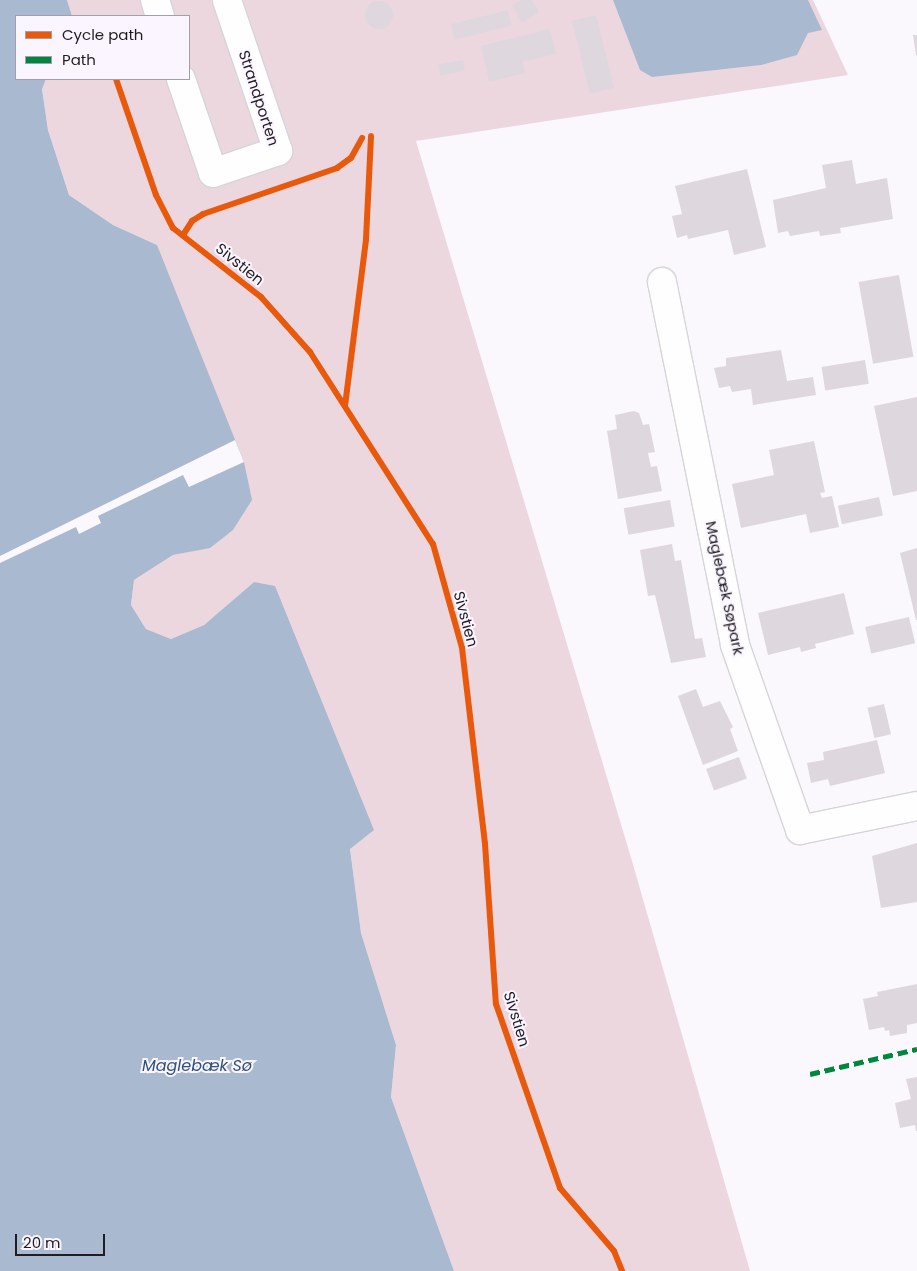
<!DOCTYPE html>
<meta charset="utf-8">
<style>
body{margin:0}
#map{position:relative;width:917px;height:1271px;overflow:hidden;background:#faf7fd;font-family:Poppins,sans-serif}
div>[style]{position:absolute}
.green>*{inset:0;background:#edd7df}
.water>*{inset:0;background:#a9b9cf}
.pier>*{inset:0;background:#faf7fd}
.building>*{inset:0;background:#ded7de;transform-origin:0 0}
.round{border-radius:50%}
.roads{filter:drop-shadow(1px 0 #d6d4d9) drop-shadow(-1px 0 #d6d4d9) drop-shadow(0 1px #d6d4d9) drop-shadow(0 -1px #d6d4d9)}
.minor>*{height:28px;margin:-14px;padding:0 14px;transform-origin:14px;border-radius:14px;background:#fefeff}
.quiet>*{height:5px;margin-top:-2.5px;transform-origin:0;background:repeating-linear-gradient(90deg,#00873e 0 10px,transparent 0 15px)}
.cycleway>*{height:6px;margin:-3px;padding:0 3px;transform-origin:3px;border-radius:3px;background:#e8590c}
span{translate:-50% -50%;white-space:nowrap;text-align:center;line-height:1.15;-webkit-text-stroke:4px #faf5ff;paint-order:stroke}
.street-label{font-size:15px;color:#201d22}
.water-label{font-size:16px;color:#2d517b;font-style:italic}
.legend{position:absolute;left:15px;top:15px;width:175px;height:65px;box-sizing:border-box;background:#faf5ff;border:1px solid #a39fa7;margin:0;padding:6px 9px;list-style:none;font-size:15px;color:#201d22}
.legend li{display:flex;align-items:center;gap:10px;height:25px}
.legend b{width:25px;border:1px solid #a39fa7}
.scale{position:absolute;left:15px;top:1234px;width:90px;height:22px;box-sizing:border-box;border:2px solid #201d22;border-top:0;padding-left:6px;font-size:15px;line-height:18px;white-space:nowrap;color:#201d22;-webkit-text-stroke:4px #faf5ff;paint-order:stroke}
</style>
<div id="map">
<div class="green">
<div style="clip-path:polygon(67px 0,813px 0,848px 75px,416px 141px,632px 861px,750px 1271px,454px 1271px,391px 1097px,396px 1045px,361px 933px,350px 849px,254px 582px,204px 625px,171px 639px,146px 629px,131px 605px,134px 580px,173px 555px,210px 547px,157px 245px,113px 225px,69px 195px,48px 130px,42px 88px,46px 79px,189px 79px,189px 16px,72px 16px)"></div>
</div>
<div class="water">
<div style="clip-path:polygon(0 0,67px 0,72px 16px,16px 16px,16px 79px,46px 79px,42px 89px,48px 130px,69px 195px,113px 225px,157px 245px,244px 462px,252px 500px,233px 530px,210px 548px,173px 555px,134px 580px,131px 605px,146px 629px,171px 639px,204px 625px,254px 582px,275px 586px,374px 830px,350px 849px,361px 933px,396px 1045px,391px 1097px,454px 1271px,0 1271px)"></div>
<div style="clip-path:polygon(613px 0,808px 0,822px 30px,808px 33px,797px 55px,761px 65px,652px 77px,640px 70px)"></div>
</div>
<div class="pier">
<div style="clip-path:polygon(235px 440px,244px 462px,189px 487px,183px 475px,98px 516px,101px 523px,79px 534px,76px 527px,0 563px,0 556px)"></div>
</div>
<div class="building">
<div style="clip-path:polygon(521px 0,532px 0,539px 12px,522px 23px,512px 5px)"></div>
<div class="round" style="left:365px;top:1px;width:28px;height:28px"></div>
<div style="left:508px;top:10px;width:16px;height:59px;rotate:76deg"></div>
<div style="left:596px;top:15px;width:75px;height:25px;rotate:76deg"></div>
<div style="clip-path:polygon(550px 29px,556px 54px,522px 62px,525px 73px,489px 82px,481px 46px)"></div>
<div style="clip-path:polygon(913px 35px,917px 35px,917px 55px,916px 55px)"></div>
<div style="left:463px;top:60px;width:11px;height:25px;rotate:80deg"></div>
<div style="clip-path:polygon(852px 160px,856px 184px,887px 178px,893px 219px,840px 228px,841px 233px,820px 236px,819px 231px,790px 236px,788px 231px,778px 233px,773px 200px,826px 188px,822px 165px)"></div>
<div style="clip-path:polygon(747px 169px,766px 247px,734px 255px,728px 230px,688px 239px,687px 235px,677px 238px,672px 216px,682px 214px,675px 186px)"></div>
<div style="left:899px;top:275px;width:83px;height:41px;rotate:80deg"></div>
<div style="clip-path:polygon(781px 350px,787px 381px,813px 377px,816px 395px,753px 405px,751px 389px,732px 392px,730px 386px,719px 388px,714px 368px,726px 366px,726px 358px)"></div>
<div style="left:865px;top:360px;width:24px;height:44px;rotate:81deg"></div>
<div style="clip-path:polygon(917px 397px,917px 491px,893px 496px,874px 406px)"></div>
<div style="clip-path:polygon(634px 411px,639px 413px,643px 425px,649px 424px,655px 452px,648px 453px,651px 467px,657px 466px,662px 491px,618px 499px,607px 431px,617px 429px,615px 415px)"></div>
<div style="clip-path:polygon(814px 441px,825px 492px,820px 493px,822px 498px,832px 496px,839px 527px,810px 533px,806px 514px,741px 528px,732px 484px,774px 475px,769px 450px)"></div>
<div style="left:879px;top:497px;width:19px;height:42px;rotate:78deg"></div>
<div style="left:670px;top:500px;width:27px;height:47px;rotate:80deg"></div>
<div style="clip-path:polygon(672px 544px,675px 561px,681px 560px,695px 639px,702px 638px,706px 657px,671px 663px,655px 595px,648px 596px,640px 550px)"></div>
<div style="clip-path:polygon(917px 548px,917px 620px,916px 620px,900px 553px)"></div>
<div style="clip-path:polygon(844px 593px,854px 634px,815px 644px,816px 648px,801px 652px,800px 647px,768px 655px,758px 613px)"></div>
<div style="left:909px;top:617px;width:27px;height:45px;rotate:77deg"></div>
<div style="clip-path:polygon(696px 689px,703px 707px,720px 701px,733px 727px,730px 729px,738px 751px,703px 765px,678px 696px)"></div>
<div style="left:884px;top:704px;width:31px;height:17px;rotate:77deg"></div>
<div style="clip-path:polygon(877px 740px,885px 773px,830px 786px,828px 779px,811px 783px,807px 763px,824px 760px,823px 752px)"></div>
<div style="left:739px;top:757px;width:23px;height:35px;rotate:70deg"></div>
<div style="clip-path:polygon(917px 843px,917px 902px,881px 908px,872px 856px)"></div>
<div style="clip-path:polygon(917px 984px,917px 1023px,907px 1025px,907px 1033px,890px 1036px,889px 1030px,885px 1031px,884px 1027px,869px 1030px,863px 999px,878px 996px,877px 992px)"></div>
<div style="clip-path:polygon(917px 1077px,917px 1131px,916px 1131px,915px 1125px,900px 1128px,895px 1103px,911px 1099px,906px 1079px)"></div>
</div>
<div class="roads">
<div class="minor">
<div style="left:155px;top:0;width:17px;rotate:73deg"></div>
<div style="left:181px;top:79px;width:99px;rotate:71.2deg"></div>
<div style="left:213px;top:173px;width:69px;rotate:-18.7deg"></div>
<div style="left:278px;top:151px;width:159px;rotate:-108.7deg"></div>
<div style="left:662px;top:282px;width:370px;rotate:78.6deg"></div>
<div style="left:735px;top:645px;width:196px;rotate:70.6deg"></div>
<div style="left:800px;top:830px;width:119px;rotate:-11.6deg"></div>
</div>
</div>
<div class="quiet">
<div style="left:810px;top:1074px;width:110px;rotate:-13.2deg"></div>
</div>
<div class="cycleway">
<div style="left:116px;top:79px;width:123px;rotate:71deg"></div>
<div style="left:156px;top:195px;width:37px;rotate:63deg"></div>
<div style="left:173px;top:228px;width:112px;rotate:38.1deg"></div>
<div style="left:261px;top:297px;width:74px;rotate:48.3deg"></div>
<div style="left:310px;top:352px;width:228px;rotate:57.4deg"></div>
<div style="left:433px;top:544px;width:108px;rotate:74.4deg"></div>
<div style="left:462px;top:648px;width:197px;rotate:83.3deg"></div>
<div style="left:485px;top:844px;width:160px;rotate:86.1deg"></div>
<div style="left:496px;top:1004px;width:195px;rotate:70.8deg"></div>
<div style="left:560px;top:1188px;width:83px;rotate:49.4deg"></div>
<div style="left:614px;top:1251px;width:22px;rotate:68deg"></div>
<div style="left:183px;top:235px;width:17px;rotate:-57deg"></div>
<div style="left:192px;top:221px;width:13px;rotate:-32deg"></div>
<div style="left:203px;top:214px;width:142px;rotate:-18.9deg"></div>
<div style="left:337px;top:168px;width:17px;rotate:-36deg"></div>
<div style="left:351px;top:158px;width:23px;rotate:-61deg"></div>
<div style="left:345px;top:406px;width:168px;rotate:-82.8deg"></div>
<div style="left:366px;top:239px;width:103px;rotate:-87.2deg"></div>
</div>
<div class="street-label">
<span style="left:259px;top:98px;rotate:72deg">Strandporten</span>
<span style="left:240px;top:264px;rotate:39deg">Sivstien</span>
<span style="left:725px;top:588px;rotate:78deg">Maglebæk Søpark</span>
<span style="left:466px;top:619px;rotate:75deg">Sivstien</span>
<span style="left:517px;top:1019px;rotate:73deg">Sivstien</span>
</div>
<div class="water-label">
<span style="left:197px;top:1066px">Maglebæk Sø</span>
</div>
<ul class="legend">
<li><b style="height:6px;background:#e8590c"></b>Cycle path</li>
<li><b style="height:6px;background:#00873e"></b>Path</li>
</ul>
<div class="scale">20 m</div>
</div>
